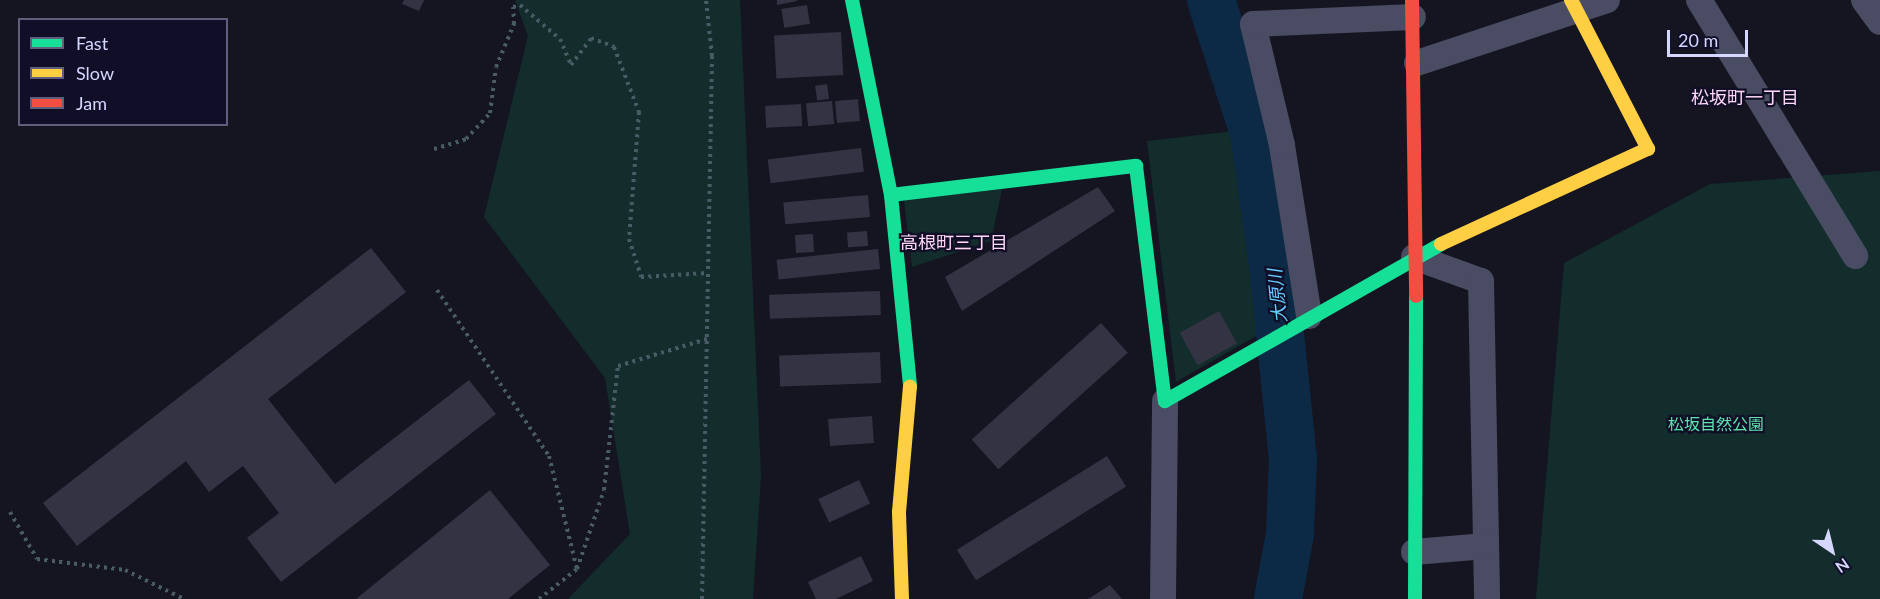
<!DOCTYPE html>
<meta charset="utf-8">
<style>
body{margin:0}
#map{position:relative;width:1880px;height:599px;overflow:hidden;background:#151521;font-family:Lato,"Noto Sans JP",sans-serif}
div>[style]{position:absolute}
.green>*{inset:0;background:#122d2b}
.river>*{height:48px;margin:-24px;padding:0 24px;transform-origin:24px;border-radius:24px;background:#0c2946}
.building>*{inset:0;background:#334;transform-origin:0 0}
.path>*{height:4px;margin-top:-2px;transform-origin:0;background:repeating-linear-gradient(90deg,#495c66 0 3px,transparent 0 7.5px)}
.street>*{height:26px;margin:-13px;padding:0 13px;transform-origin:13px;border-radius:13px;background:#494c62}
.fast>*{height:14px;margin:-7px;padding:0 7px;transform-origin:7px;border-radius:7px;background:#16e098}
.slow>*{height:14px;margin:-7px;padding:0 7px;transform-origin:7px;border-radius:7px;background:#ffcf43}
.jam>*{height:14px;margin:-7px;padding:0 7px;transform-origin:7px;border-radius:7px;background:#f24e42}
span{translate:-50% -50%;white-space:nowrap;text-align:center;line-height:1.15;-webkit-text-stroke:4.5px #100f27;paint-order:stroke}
.park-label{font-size:16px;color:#5ee2ae}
.neighbourhood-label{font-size:18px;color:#ffd7f6}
.water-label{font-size:18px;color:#63ceff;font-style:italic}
.legend{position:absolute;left:18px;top:18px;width:210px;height:108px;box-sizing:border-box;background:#100f27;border:2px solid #5f5f7d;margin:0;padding:8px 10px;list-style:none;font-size:18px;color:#d5d7ff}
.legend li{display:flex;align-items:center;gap:12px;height:30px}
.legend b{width:30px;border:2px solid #5f5f7d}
.north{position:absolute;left:1802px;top:521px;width:60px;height:60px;-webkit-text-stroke:4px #100f27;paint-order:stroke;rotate:145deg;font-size:16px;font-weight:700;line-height:24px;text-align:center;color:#d5d7ff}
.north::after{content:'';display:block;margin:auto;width:21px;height:27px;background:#d5d7ff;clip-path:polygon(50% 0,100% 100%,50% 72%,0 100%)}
.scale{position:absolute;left:1667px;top:30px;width:81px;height:27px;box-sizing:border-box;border:3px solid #d5d7ff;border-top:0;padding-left:8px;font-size:18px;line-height:21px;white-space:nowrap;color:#d5d7ff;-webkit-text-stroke:4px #100f27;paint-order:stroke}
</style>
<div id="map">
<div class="green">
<div style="clip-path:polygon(515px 0,740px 0,761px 476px,753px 599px,568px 599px,630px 534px,605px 378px,484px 217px,528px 36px)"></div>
<div style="clip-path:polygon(1234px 131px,1265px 331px,1176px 382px,1147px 141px)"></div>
<div style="clip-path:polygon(1880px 171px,1880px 599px,1536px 599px,1564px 263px,1710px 184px)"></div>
<div style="clip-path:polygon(1002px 189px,991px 241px,912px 267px,904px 200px)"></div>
</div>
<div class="river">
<div style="left:1211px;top:0;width:140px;rotate:72.1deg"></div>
<div style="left:1254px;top:133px;width:124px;rotate:81.7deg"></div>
<div style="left:1272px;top:256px;width:203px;rotate:84.1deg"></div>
<div style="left:1293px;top:458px;width:76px;rotate:92.3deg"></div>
<div style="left:1290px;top:534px;width:66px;rotate:100.5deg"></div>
</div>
<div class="building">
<div style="clip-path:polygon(404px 0,424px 0,419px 11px,402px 4px)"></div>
<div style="clip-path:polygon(777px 0,797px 0,797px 1px,777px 5px)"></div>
<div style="left:807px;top:5px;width:19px;height:26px;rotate:81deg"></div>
<div style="left:841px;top:32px;width:43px;height:67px;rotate:87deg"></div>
<div style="left:827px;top:84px;width:15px;height:12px;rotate:82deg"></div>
<div style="left:858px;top:99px;width:22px;height:23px;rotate:85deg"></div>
<div style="left:832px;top:101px;width:23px;height:26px;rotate:85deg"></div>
<div style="left:801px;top:104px;width:22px;height:36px;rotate:87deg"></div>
<div style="left:861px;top:148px;width:24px;height:94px;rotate:83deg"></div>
<div style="clip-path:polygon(1098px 187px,1115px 211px,962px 311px,945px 277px)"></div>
<div style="left:868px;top:195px;width:22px;height:85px;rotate:85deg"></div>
<div style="left:867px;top:231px;width:15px;height:20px;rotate:86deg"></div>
<div style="left:813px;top:234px;width:18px;height:18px;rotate:87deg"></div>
<div style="clip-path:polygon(371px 248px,406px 292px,268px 399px,335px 484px,469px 380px,496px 414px,281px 582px,247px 538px,279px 513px,243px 466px,209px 492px,186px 461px,77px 546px,43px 503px)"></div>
<div style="left:878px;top:249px;width:20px;height:102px;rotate:84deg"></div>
<div style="left:880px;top:291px;width:24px;height:111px;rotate:88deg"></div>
<div style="left:1219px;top:311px;width:37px;height:45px;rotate:61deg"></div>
<div style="left:1101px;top:323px;width:40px;height:174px;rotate:48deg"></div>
<div style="left:880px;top:352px;width:31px;height:101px;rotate:88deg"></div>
<div style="left:872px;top:416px;width:27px;height:44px;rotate:86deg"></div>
<div style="left:1107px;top:456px;width:36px;height:177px;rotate:58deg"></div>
<div style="left:859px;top:480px;width:26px;height:45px;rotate:65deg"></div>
<div style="clip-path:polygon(490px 490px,550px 565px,508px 599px,356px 599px)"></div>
<div style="clip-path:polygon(861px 556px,873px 581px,836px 599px,816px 599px,808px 582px)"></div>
<div style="clip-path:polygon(1110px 585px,1122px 599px,1088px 599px)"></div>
</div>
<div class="path">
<div style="left:434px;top:149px;width:34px;rotate:-17deg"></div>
<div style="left:466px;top:139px;width:35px;rotate:-47deg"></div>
<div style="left:490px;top:113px;width:46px;rotate:-82.6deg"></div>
<div style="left:496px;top:67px;width:47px;rotate:-67.3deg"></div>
<div style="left:514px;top:24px;width:17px;rotate:-93deg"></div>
<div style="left:513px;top:7px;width:7px;rotate:-16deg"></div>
<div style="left:520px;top:5px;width:52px;rotate:40.4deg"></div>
<div style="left:560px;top:39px;width:28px;rotate:67deg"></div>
<div style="left:571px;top:65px;width:34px;rotate:-53deg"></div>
<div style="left:591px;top:38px;width:25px;rotate:21deg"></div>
<div style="left:614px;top:47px;width:70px;rotate:69deg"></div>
<div style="left:639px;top:112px;width:127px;rotate:94.5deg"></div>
<div style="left:629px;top:239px;width:40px;rotate:72deg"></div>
<div style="left:641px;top:277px;width:67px;rotate:-3.4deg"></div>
<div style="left:437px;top:290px;width:200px;rotate:56deg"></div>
<div style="left:549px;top:456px;width:116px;rotate:76.1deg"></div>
<div style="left:10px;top:512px;width:54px;rotate:60.1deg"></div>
<div style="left:37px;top:559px;width:89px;rotate:7.1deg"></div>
<div style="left:125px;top:570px;width:66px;rotate:26.2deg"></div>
<div style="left:539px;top:599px;width:48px;rotate:-38.3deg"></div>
<div style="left:577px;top:569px;width:83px;rotate:-71.1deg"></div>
<div style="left:604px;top:490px;width:125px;rotate:-83.6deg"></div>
<div style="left:618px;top:366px;width:93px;rotate:-16.9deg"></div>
<div style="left:702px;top:599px;width:543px;rotate:-88.94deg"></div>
<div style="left:712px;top:56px;width:56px;rotate:-96.1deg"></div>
</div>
<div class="street">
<div style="left:1699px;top:0;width:300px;rotate:58.6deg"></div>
<div style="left:1864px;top:0;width:27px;rotate:54deg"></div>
<div style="left:1417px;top:63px;width:200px;rotate:-18.3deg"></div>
<div style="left:1414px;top:257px;width:71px;rotate:19.7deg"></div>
<div style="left:1481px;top:281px;width:318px;rotate:88.9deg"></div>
<div style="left:1309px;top:316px;width:173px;rotate:-99deg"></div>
<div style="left:1282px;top:145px;width:124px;rotate:-103.5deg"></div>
<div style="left:1253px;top:24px;width:160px;rotate:-2.5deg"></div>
<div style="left:1414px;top:552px;width:72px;rotate:-4.8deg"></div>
<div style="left:1163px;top:599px;width:198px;rotate:-89.4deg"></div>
</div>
<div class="fast">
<div style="left:852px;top:0;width:199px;rotate:78.7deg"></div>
<div style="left:891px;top:195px;width:192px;rotate:84.3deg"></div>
<div style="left:891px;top:195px;width:247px;rotate:-6.8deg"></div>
<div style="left:1136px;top:166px;width:237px;rotate:83deg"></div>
<div style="left:1165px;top:401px;width:318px;rotate:-29.6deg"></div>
<div style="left:1415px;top:599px;width:303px;rotate:-89.8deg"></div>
</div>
<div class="slow">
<div style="left:1441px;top:244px;width:228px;rotate:-24.7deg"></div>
<div style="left:1648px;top:149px;width:168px;rotate:-117.3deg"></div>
<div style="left:902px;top:599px;width:87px;rotate:-92deg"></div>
<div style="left:899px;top:512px;width:126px;rotate:-85deg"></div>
</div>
<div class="jam">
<div style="left:1412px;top:0;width:296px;rotate:89.2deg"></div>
</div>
<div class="park-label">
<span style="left:1716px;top:424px">松坂自然公園</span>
</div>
<div class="neighbourhood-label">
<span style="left:1745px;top:97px">松坂町一丁目</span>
<span style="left:954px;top:242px">高根町三丁目</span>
</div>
<div class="water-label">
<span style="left:1277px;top:296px;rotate:-96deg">大原川</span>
</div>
<ul class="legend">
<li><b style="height:8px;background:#16e098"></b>Fast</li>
<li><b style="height:8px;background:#ffcf43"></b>Slow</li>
<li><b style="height:8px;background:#f24e42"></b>Jam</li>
</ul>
<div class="north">N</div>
<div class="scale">20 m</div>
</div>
